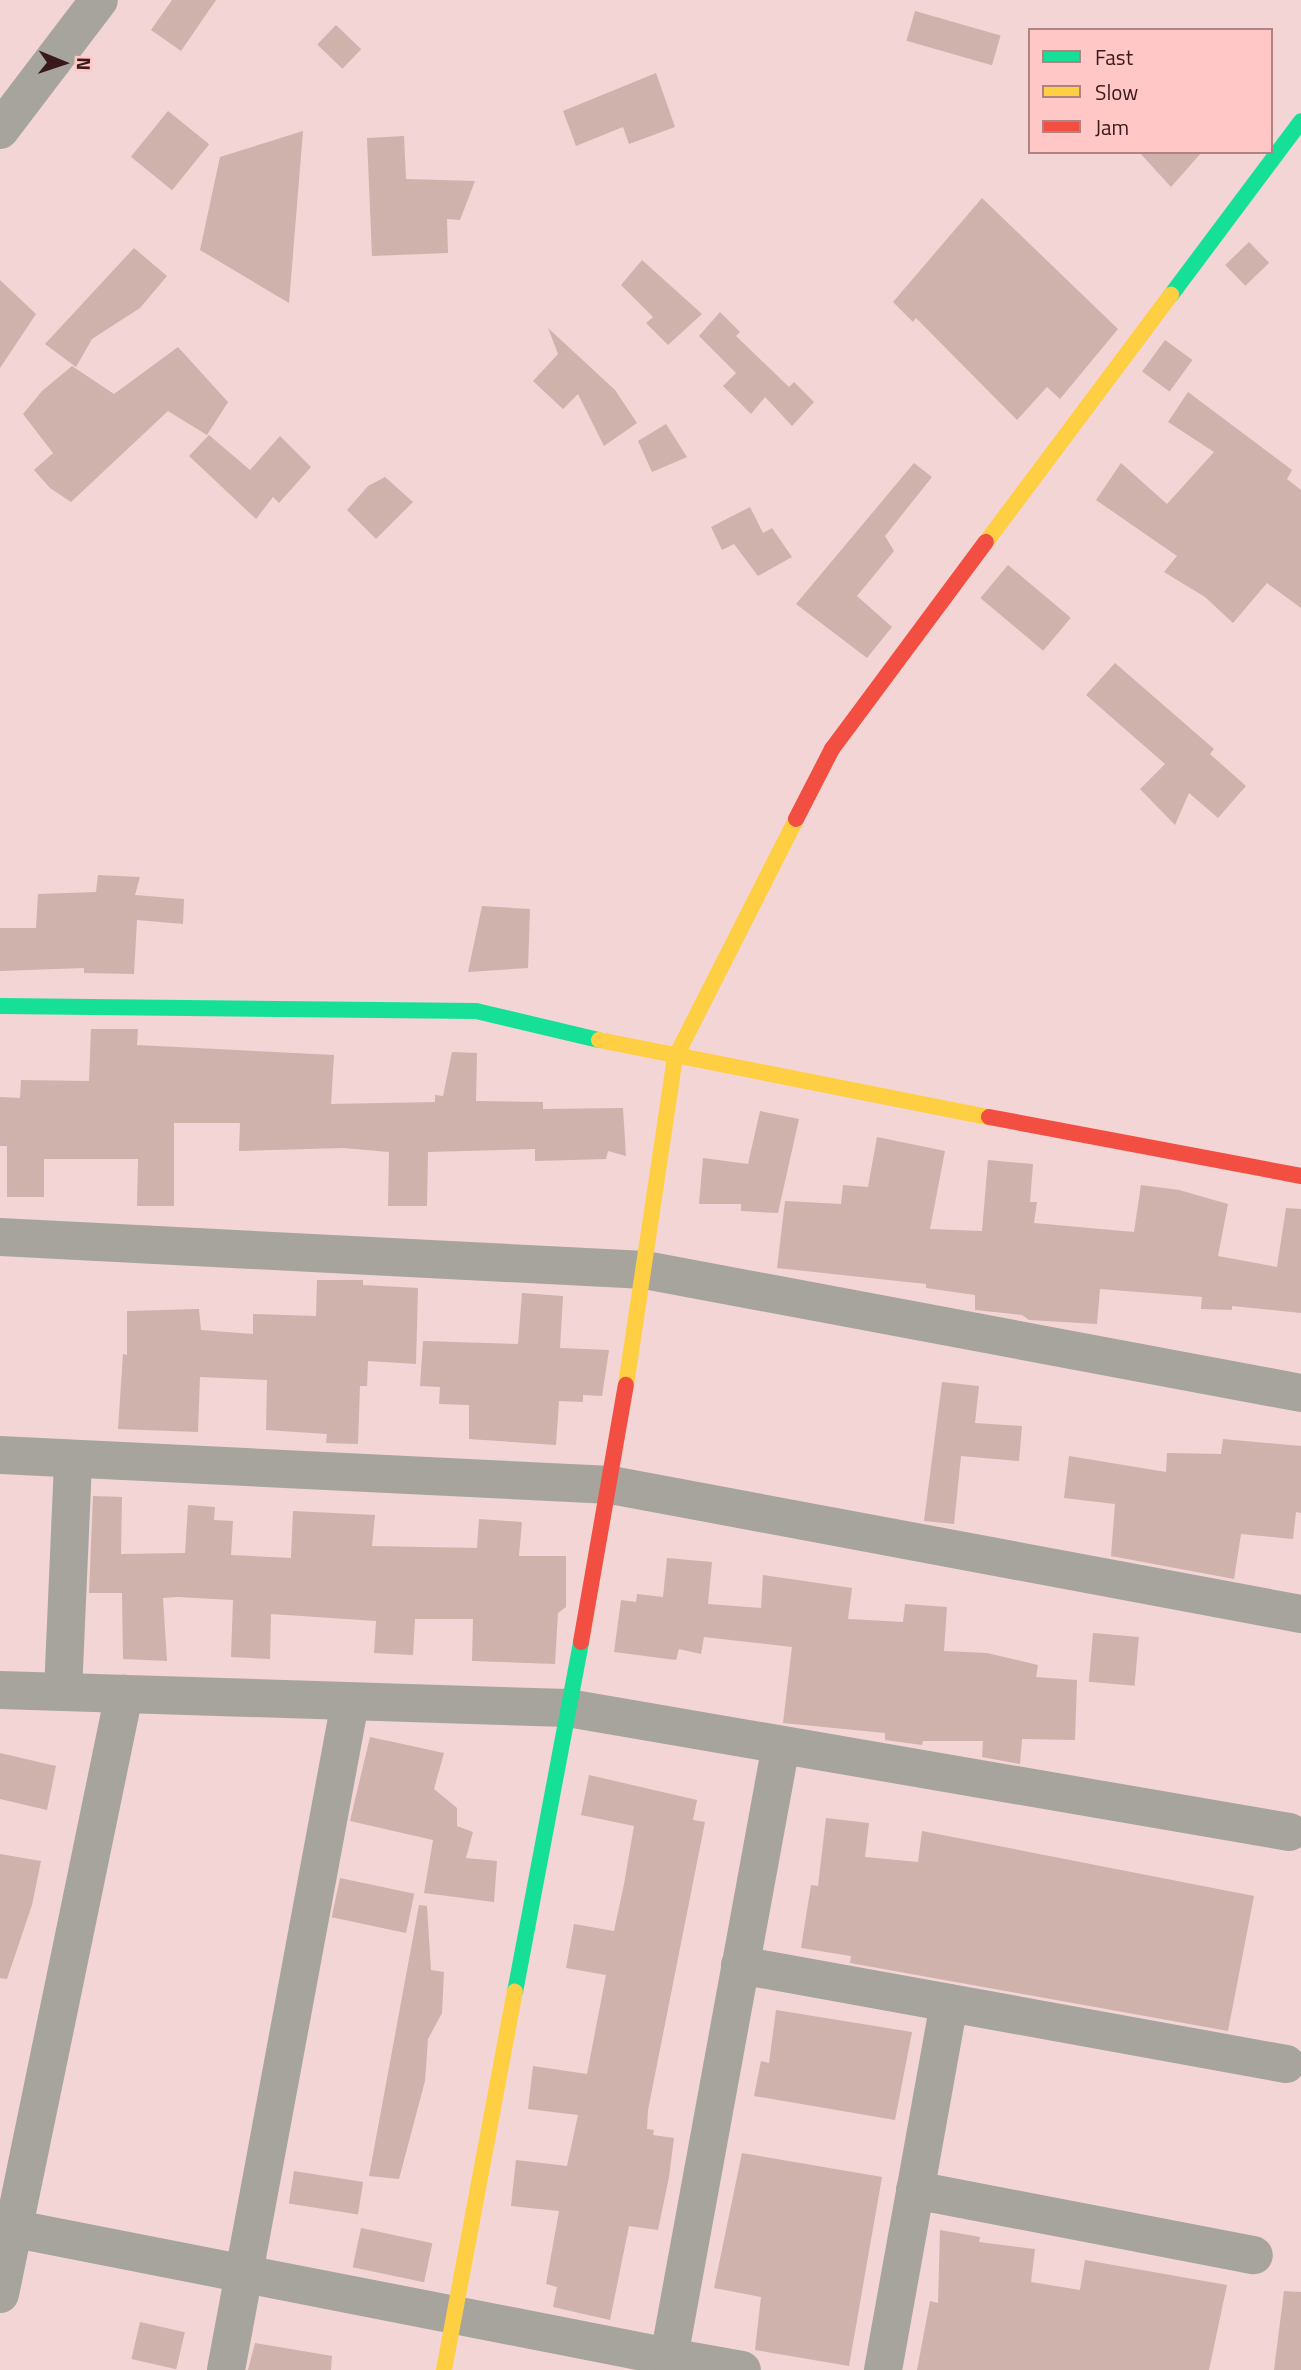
<!DOCTYPE html>
<style>
body{margin:0}
#map{position:relative;width:1301px;height:2370px;overflow:hidden;background:#f2d5d4;font-family:"Titillium Web",sans-serif}
div>[style]{position:absolute}
.building>*{inset:0;background:#cfb2ac;transform-origin:0 0}
.street>*{height:38px;margin:-19px;padding:0 19px;transform-origin:19px;border-radius:19px;background:#a6a49d}
.fast>*{height:16px;margin:-8px;padding:0 8px;transform-origin:8px;border-radius:8px;background:#16e098}
.slow>*{height:16px;margin:-8px;padding:0 8px;transform-origin:8px;border-radius:8px;background:#ffcf43}
.jam>*{height:16px;margin:-8px;padding:0 8px;transform-origin:8px;border-radius:8px;background:#f24e42}
span{translate:-50% -50%;white-space:nowrap;text-align:center;line-height:1.15;-webkit-text-stroke:5px #ffc8c7;paint-order:stroke}
.legend{position:absolute;left:1028px;top:28px;width:245px;height:126px;box-sizing:border-box;background:#ffc8c7;border:2px solid #b08282;margin:0;padding:9px 12px;list-style:none;font-size:21px;color:#3a191a}
.legend li{display:flex;align-items:center;gap:14px;height:35px}
.legend b{width:35px;border:2px solid #b08282}
.north{position:absolute;left:28px;top:28px;width:70px;height:70px;-webkit-text-stroke:5px #ffc8c7;paint-order:stroke;rotate:92deg;font-size:19px;font-weight:700;line-height:28px;text-align:center;color:#3a191a}
.north::after{content:'';display:block;margin:auto;width:24px;height:32px;background:#3a191a;clip-path:polygon(50% 0,100% 100%,50% 72%,0 100%)}
</style>
<div id="map">
<div class="building">
<div style="clip-path:polygon(172px 0,216px 0,181px 51px,151px 30px)"></div>
<div style="left:915px;top:11px;width:89px;height:31px;rotate:16deg"></div>
<div style="left:336px;top:25px;width:35px;height:27px;rotate:44deg"></div>
<div style="clip-path:polygon(656px 73px,675px 127px,629px 144px,623px 127px,576px 146px,563px 111px)"></div>
<div style="left:168px;top:111px;width:53px;height:59px;rotate:39deg"></div>
<div style="clip-path:polygon(303px 131px,289px 303px,200px 250px,220px 157px)"></div>
<div style="clip-path:polygon(404px 136px,406px 179px,475px 181px,460px 220px,447px 219px,448px 253px,372px 256px,367px 138px)"></div>
<div style="clip-path:polygon(1139px 152px,1202px 152px,1171px 187px)"></div>
<div style="clip-path:polygon(982px 198px,1118px 329px,1060px 399px,1047px 387px,1017px 420px,916px 318px,913px 322px,893px 302px)"></div>
<div style="left:1249px;top:242px;width:29px;height:33px;rotate:46deg"></div>
<div style="clip-path:polygon(134px 248px,167px 276px,140px 308px,92px 339px,76px 367px,45px 344px)"></div>
<div style="clip-path:polygon(642px 260px,702px 314px,668px 345px,646px 323px,653px 317px,621px 285px)"></div>
<div style="clip-path:polygon(0 280px,36px 314px,0 368px)"></div>
<div style="clip-path:polygon(720px 312px,740px 332px,736px 336px,789px 387px,794px 382px,814px 402px,792px 426px,765px 397px,751px 414px,723px 386px,736px 373px,699px 336px)"></div>
<div style="clip-path:polygon(548px 328px,615px 390px,637px 423px,604px 446px,578px 394px,563px 409px,533px 381px,558px 354px)"></div>
<div style="left:1165px;top:340px;width:34px;height:39px;rotate:36deg"></div>
<div style="clip-path:polygon(178px 347px,228px 402px,207px 435px,168px 411px,71px 502px,50px 488px,34px 470px,53px 453px,23px 414px,42px 391px,72px 366px,114px 394px)"></div>
<div style="clip-path:polygon(1188px 392px,1292px 470px,1287px 479px,1301px 490px,1301px 608px,1267px 583px,1233px 623px,1205px 597px,1164px 572px,1177px 556px,1096px 500px,1121px 463px,1167px 504px,1214px 452px,1168px 422px)"></div>
<div style="clip-path:polygon(666px 424px,687px 457px,652px 472px,638px 441px)"></div>
<div style="clip-path:polygon(209px 435px,250px 470px,280px 436px,311px 467px,279px 503px,273px 497px,256px 519px,189px 456px)"></div>
<div style="clip-path:polygon(914px 463px,932px 477px,885px 536px,894px 551px,857px 596px,892px 627px,867px 658px,796px 604px)"></div>
<div style="clip-path:polygon(385px 477px,413px 502px,376px 539px,347px 510px,368px 486px)"></div>
<div style="clip-path:polygon(750px 507px,763px 533px,772px 528px,792px 557px,758px 576px,734px 544px,722px 550px,711px 527px)"></div>
<div style="left:1008px;top:565px;width:82px;height:43px;rotate:40deg"></div>
<div style="clip-path:polygon(1115px 663px,1214px 749px,1210px 754px,1246px 786px,1218px 818px,1189px 793px,1175px 825px,1140px 789px,1165px 764px,1086px 695px)"></div>
<div style="clip-path:polygon(98px 875px,140px 877px,135px 895px,184px 899px,183px 924px,137px 920px,134px 974px,84px 973px,84px 968px,0 971px,0 928px,36px 928px,38px 894px,96px 892px)"></div>
<div style="clip-path:polygon(482px 906px,530px 909px,528px 968px,468px 972px)"></div>
<div style="clip-path:polygon(91px 1029px,138px 1029px,137px 1045px,334px 1055px,331px 1104px,435px 1102px,435px 1095px,443px 1096px,452px 1052px,477px 1053px,476px 1101px,543px 1102px,543px 1109px,623px 1108px,626px 1156px,608px 1151px,606px 1159px,535px 1161px,535px 1149px,428px 1152px,427px 1206px,388px 1206px,389px 1152px,343px 1148px,239px 1151px,240px 1123px,174px 1123px,174px 1206px,137px 1206px,138px 1159px,44px 1159px,44px 1197px,7px 1197px,7px 1146px,0 1146px,0 1097px,20px 1098px,21px 1080px,89px 1081px)"></div>
<div style="clip-path:polygon(760px 1111px,799px 1119px,778px 1213px,741px 1211px,741px 1204px,699px 1204px,703px 1158px,748px 1164px)"></div>
<div style="clip-path:polygon(877px 1137px,945px 1151px,930px 1229px,982px 1231px,988px 1160px,1033px 1164px,1030px 1202px,1037px 1202px,1034px 1223px,1134px 1232px,1141px 1185px,1179px 1190px,1228px 1204px,1218px 1256px,1277px 1267px,1286px 1208px,1301px 1209px,1301px 1313px,1232px 1306px,1232px 1310px,1201px 1309px,1202px 1297px,1100px 1289px,1097px 1324px,1029px 1320px,1022px 1315px,975px 1310px,975px 1295px,926px 1288px,926px 1284px,777px 1268px,785px 1201px,841px 1204px,843px 1185px,868px 1187px)"></div>
<div style="clip-path:polygon(317px 1280px,363px 1280px,363px 1285px,418px 1288px,416px 1364px,368px 1361px,367px 1386px,360px 1386px,358px 1444px,326px 1443px,327px 1434px,266px 1430px,267px 1380px,200px 1377px,198px 1432px,118px 1429px,123px 1354px,127px 1355px,127px 1311px,199px 1309px,201px 1330px,253px 1334px,253px 1314px,316px 1316px)"></div>
<div style="clip-path:polygon(522px 1293px,563px 1296px,560px 1348px,609px 1350px,602px 1396px,583px 1395px,583px 1402px,559px 1401px,556px 1445px,469px 1439px,469px 1405px,439px 1404px,440px 1387px,420px 1386px,423px 1341px,518px 1344px)"></div>
<div style="clip-path:polygon(942px 1382px,979px 1386px,975px 1423px,1022px 1426px,1019px 1461px,961px 1456px,954px 1524px,924px 1521px)"></div>
<div style="clip-path:polygon(1223px 1439px,1301px 1446px,1301px 1513px,1296px 1512px,1293px 1539px,1241px 1534px,1234px 1579px,1111px 1556px,1115px 1504px,1064px 1498px,1069px 1456px,1166px 1472px,1167px 1453px,1221px 1454px)"></div>
<div style="clip-path:polygon(93px 1496px,122px 1497px,121px 1554px,185px 1553px,188px 1505px,215px 1507px,214px 1520px,233px 1521px,231px 1555px,291px 1558px,293px 1511px,375px 1515px,372px 1546px,477px 1548px,479px 1519px,522px 1522px,519px 1556px,566px 1556px,566px 1607px,558px 1613px,555px 1664px,472px 1661px,473px 1619px,415px 1619px,413px 1655px,374px 1653px,376px 1621px,271px 1614px,270px 1659px,231px 1657px,233px 1600px,178px 1597px,163px 1598px,167px 1661px,123px 1659px,122px 1593px,89px 1593px)"></div>
<div style="clip-path:polygon(667px 1558px,712px 1562px,708px 1604px,761px 1608px,763px 1575px,852px 1588px,848px 1619px,903px 1622px,905px 1604px,947px 1607px,944px 1651px,987px 1653px,1038px 1665px,1036px 1677px,1077px 1680px,1075px 1740px,1022px 1739px,1020px 1764px,982px 1757px,983px 1741px,923px 1741px,922px 1745px,885px 1740px,885px 1733px,783px 1723px,792px 1647px,704px 1637px,701px 1654px,679px 1649px,676px 1660px,614px 1652px,621px 1600px,636px 1602px,637px 1594px,663px 1597px)"></div>
<div style="left:1093px;top:1633px;width:46px;height:49px;rotate:5deg"></div>
<div style="clip-path:polygon(370px 1737px,444px 1753px,434px 1789px,457px 1808px,457px 1826px,473px 1832px,466px 1858px,497px 1861px,494px 1902px,424px 1893px,433px 1840px,350px 1821px)"></div>
<div style="clip-path:polygon(0 1753px,56px 1766px,47px 1810px,0 1799px)"></div>
<div style="clip-path:polygon(589px 1775px,697px 1800px,693px 1820px,705px 1822px,648px 2110px,647px 2129px,654px 2130px,653px 2135px,674px 2138px,669px 2177px,658px 2230px,629px 2226px,610px 2320px,553px 2307px,557px 2287px,546px 2284px,559px 2211px,511px 2206px,516px 2160px,567px 2166px,578px 2115px,528px 2109px,533px 2066px,587px 2074px,606px 1975px,566px 1968px,574px 1924px,614px 1931px,624px 1884px,634px 1826px,581px 1815px)"></div>
<div style="clip-path:polygon(826px 1818px,869px 1823px,865px 1857px,918px 1862px,922px 1831px,1254px 1896px,1228px 2031px,850px 1963px,851px 1956px,801px 1948px,811px 1885px,818px 1886px)"></div>
<div style="clip-path:polygon(0 1854px,41px 1861px,32px 1905px,7px 1979px,0 1978px)"></div>
<div style="left:340px;top:1878px;width:76px;height:40px;rotate:12deg"></div>
<div style="clip-path:polygon(419px 1905px,427px 1906px,431px 1970px,444px 1972px,442px 2013px,428px 2039px,425px 2081px,399px 2179px,369px 2176px)"></div>
<div style="clip-path:polygon(776px 2010px,912px 2032px,895px 2120px,754px 2096px,761px 2061px,769px 2063px)"></div>
<div style="clip-path:polygon(742px 2153px,882px 2177px,849px 2366px,755px 2350px,761px 2297px,714px 2288px)"></div>
<div style="left:294px;top:2171px;width:70px;height:33px;rotate:9deg"></div>
<div style="left:361px;top:2228px;width:73px;height:40px;rotate:12deg"></div>
<div style="clip-path:polygon(940px 2230px,980px 2237px,979px 2242px,1035px 2249px,1031px 2282px,1080px 2290px,1085px 2260px,1227px 2285px,1209px 2370px,917px 2370px,930px 2301px,938px 2303px)"></div>
<div style="clip-path:polygon(1284px 2291px,1301px 2292px,1301px 2370px,1274px 2370px)"></div>
<div style="left:140px;top:2322px;width:46px;height:38px;rotate:13deg"></div>
<div style="clip-path:polygon(255px 2343px,332px 2356px,331px 2370px,248px 2370px)"></div>
</div>
<div class="street">
<div style="left:0;top:130px;width:163px;rotate:-52.7deg"></div>
<div style="left:0;top:1237px;width:646px;rotate:2.93deg"></div>
<div style="left:645px;top:1270px;width:667px;rotate:10.62deg"></div>
<div style="left:0;top:1455px;width:612px;rotate:2.81deg"></div>
<div style="left:611px;top:1485px;width:702px;rotate:10.59deg"></div>
<div style="left:0;top:1690px;width:568px;rotate:1.82deg"></div>
<div style="left:568px;top:1708px;width:732px;rotate:9.76deg"></div>
<div style="left:63px;top:1692px;width:233px;rotate:-87.5deg"></div>
<div style="left:740px;top:1965px;width:555px;rotate:10.28deg"></div>
<div style="left:915px;top:2190px;width:345px;rotate:10.9deg"></div>
<div style="left:0;top:2226px;width:682px;rotate:11.08deg"></div>
<div style="left:669px;top:2357px;width:622px;rotate:-79.63deg"></div>
<div style="left:0;top:2294px;width:613px;rotate:-78.32deg"></div>
<div style="left:669px;top:2357px;width:74px;rotate:10.1deg"></div>
<div style="left:226px;top:2370px;width:679px;rotate:-79.48deg"></div>
<div style="left:883px;top:2370px;width:373px;rotate:-79.8deg"></div>
</div>
<div class="fast">
<div style="left:1171px;top:295px;width:217px;rotate:-53.2deg"></div>
<div style="left:0;top:1006px;width:476px;rotate:0.6deg"></div>
<div style="left:476px;top:1011px;width:126px;rotate:13.3deg"></div>
<div style="left:515px;top:1992px;width:356px;rotate:-79.3deg"></div>
</div>
<div class="slow">
<div style="left:986px;top:542px;width:309px;rotate:-53.2deg"></div>
<div style="left:599px;top:1040px;width:398px;rotate:11.2deg"></div>
<div style="left:626px;top:1385px;width:331px;rotate:-81.5deg"></div>
<div style="left:675px;top:1058px;width:268px;rotate:-63.1deg"></div>
<div style="left:444px;top:2370px;width:385px;rotate:-79.4deg"></div>
</div>
<div class="jam">
<div style="left:796px;top:819px;width:79px;rotate:-62.8deg"></div>
<div style="left:832px;top:749px;width:258px;rotate:-53.4deg"></div>
<div style="left:989px;top:1117px;width:318px;rotate:10.7deg"></div>
<div style="left:581px;top:1642px;width:261px;rotate:-80.1deg"></div>
</div>
<ul class="legend">
<li><b style="height:9px;background:#16e098"></b>Fast</li>
<li><b style="height:9px;background:#ffcf43"></b>Slow</li>
<li><b style="height:9px;background:#f24e42"></b>Jam</li>
</ul>
<div class="north">N</div>
</div>
